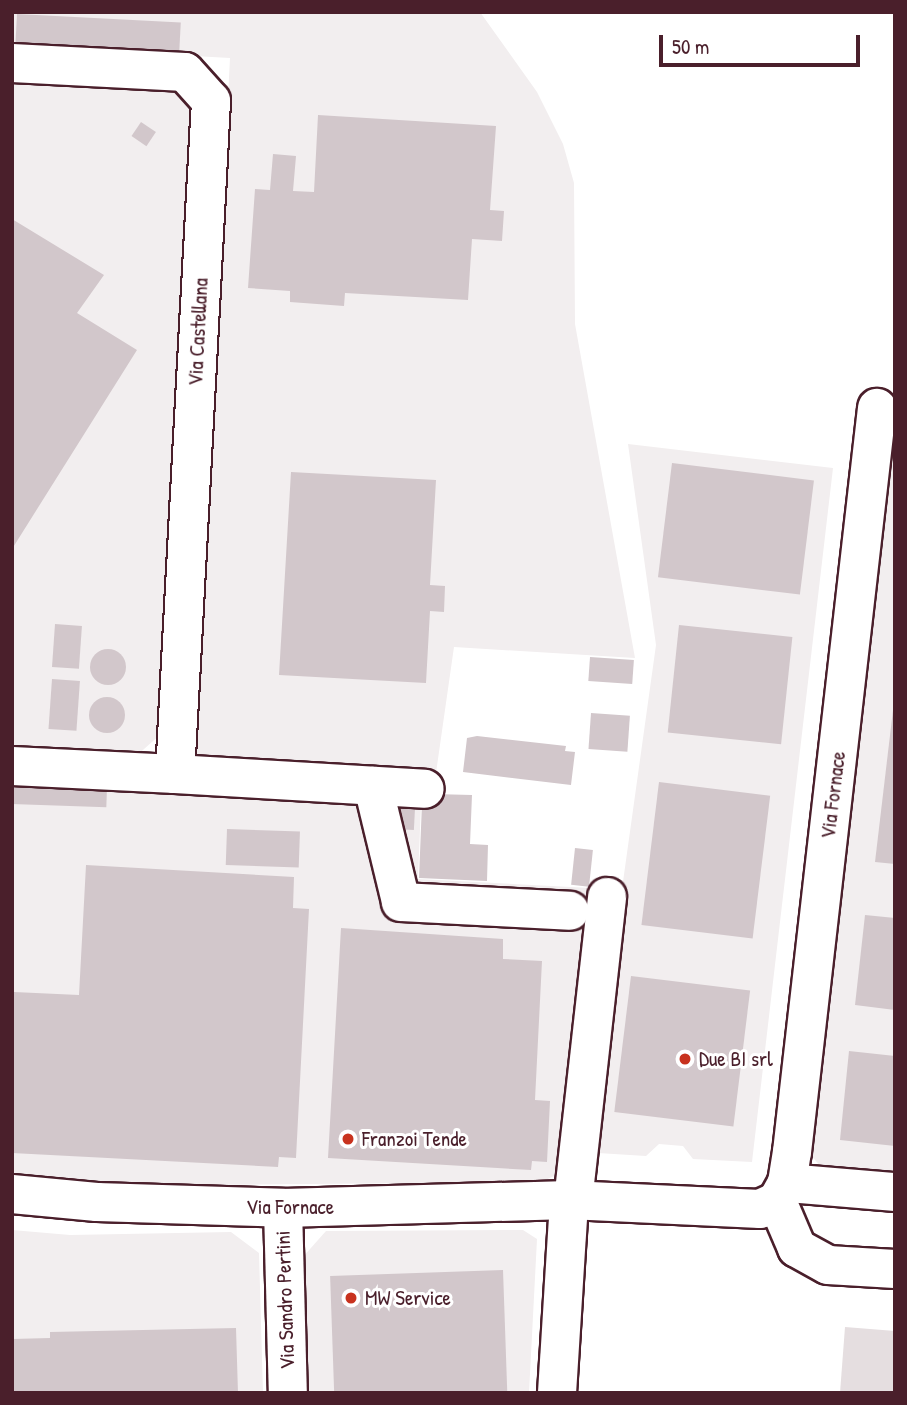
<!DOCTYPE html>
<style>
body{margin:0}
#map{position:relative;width:907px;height:1405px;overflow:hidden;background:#fff;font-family:"Patrick Hand",sans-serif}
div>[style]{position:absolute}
.built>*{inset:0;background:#f2eeef}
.green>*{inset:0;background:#e5dee0}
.building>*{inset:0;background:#d2c7cb;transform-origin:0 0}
.round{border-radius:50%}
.roads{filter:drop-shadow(2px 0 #4a1f2b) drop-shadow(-2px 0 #4a1f2b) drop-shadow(0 2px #4a1f2b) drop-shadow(0 -2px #4a1f2b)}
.minor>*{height:38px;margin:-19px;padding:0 19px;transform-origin:19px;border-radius:19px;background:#fff}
.dots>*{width:19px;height:19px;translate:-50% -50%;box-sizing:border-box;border:4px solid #fff;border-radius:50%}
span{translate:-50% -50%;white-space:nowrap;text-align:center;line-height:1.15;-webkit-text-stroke:6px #fff;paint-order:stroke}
.street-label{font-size:21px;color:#4a1f2b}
.poi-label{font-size:21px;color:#4a1f2b}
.left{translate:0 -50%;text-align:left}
.frame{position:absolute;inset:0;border:14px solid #4a1f2b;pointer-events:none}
.scale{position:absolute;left:659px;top:35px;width:201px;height:32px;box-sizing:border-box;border:4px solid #4a1f2b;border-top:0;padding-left:9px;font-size:21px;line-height:24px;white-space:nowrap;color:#4a1f2b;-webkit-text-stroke:5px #fff;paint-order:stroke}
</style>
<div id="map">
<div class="built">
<div style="clip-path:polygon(12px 12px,480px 12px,537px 92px,563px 144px,574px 183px,575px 324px,635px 658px,454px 647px,436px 773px,194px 760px,230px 58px,12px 46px)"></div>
<div style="clip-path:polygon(12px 78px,170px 87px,193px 113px,161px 734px,135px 757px,12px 750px)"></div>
<div style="clip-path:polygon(895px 426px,895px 1171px,821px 1167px,810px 1154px)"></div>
<div style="clip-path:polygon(628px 444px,833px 468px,752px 1162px,693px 1159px,683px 1146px,659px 1144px,646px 1156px,598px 1153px,587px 1140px,656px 645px)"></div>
<div style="clip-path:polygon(12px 782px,421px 805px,418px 879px,590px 888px,567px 1170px,541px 1182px,84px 1186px,12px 1180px)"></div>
<div style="clip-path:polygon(12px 1230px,70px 1235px,231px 1232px,259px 1253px,263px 1393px,12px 1393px)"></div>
<div style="clip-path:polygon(523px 1230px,537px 1239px,529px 1393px,305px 1393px,302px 1258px,326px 1231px)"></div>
</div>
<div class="green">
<div style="clip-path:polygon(845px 1327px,895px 1331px,895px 1393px,840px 1393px)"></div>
</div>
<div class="building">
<div style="left:17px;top:14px;width:164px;height:41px;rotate:3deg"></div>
<div style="clip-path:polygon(318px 115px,496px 126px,490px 210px,504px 211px,502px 241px,472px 239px,468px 300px,345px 293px,344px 306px,290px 302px,290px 291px,248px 288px,255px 189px,270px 190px,273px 154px,296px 156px,293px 191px,314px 192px)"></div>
<div style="left:141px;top:122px;width:18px;height:17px;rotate:34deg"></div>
<div style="clip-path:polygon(12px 219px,104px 275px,77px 313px,137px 350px,12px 549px)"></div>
<div style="left:672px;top:463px;width:143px;height:115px;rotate:7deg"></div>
<div style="clip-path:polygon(291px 472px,436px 480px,430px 585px,445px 586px,444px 612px,430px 611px,426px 683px,279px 675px)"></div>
<div style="left:55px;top:624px;width:27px;height:43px;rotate:4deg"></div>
<div style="left:679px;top:625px;width:114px;height:108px;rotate:6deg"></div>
<div class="round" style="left:90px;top:649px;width:36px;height:36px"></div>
<div style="left:590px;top:657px;width:44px;height:24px;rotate:4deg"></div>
<div style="left:52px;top:679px;width:28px;height:50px;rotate:4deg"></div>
<div class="round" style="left:89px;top:697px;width:36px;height:36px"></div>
<div style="clip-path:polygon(893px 710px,895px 710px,895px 864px,875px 862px)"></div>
<div style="left:591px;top:713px;width:39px;height:36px;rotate:4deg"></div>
<div style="clip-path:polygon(477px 736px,566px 746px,565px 751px,575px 752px,571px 785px,463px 772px,467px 738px)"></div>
<div style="left:659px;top:782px;width:112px;height:144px;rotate:7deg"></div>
<div style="left:12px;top:786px;width:95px;height:18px;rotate:2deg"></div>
<div style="clip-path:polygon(433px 794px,472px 795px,470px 844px,488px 845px,487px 881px,419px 878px,422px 803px)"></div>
<div style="left:397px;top:808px;width:18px;height:21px;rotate:3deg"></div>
<div style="left:227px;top:829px;width:73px;height:36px;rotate:2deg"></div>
<div style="left:575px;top:848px;width:18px;height:37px;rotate:6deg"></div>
<div style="clip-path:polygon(86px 865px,294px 877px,293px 908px,309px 909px,296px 1158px,279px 1157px,278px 1167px,12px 1153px,14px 992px,79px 995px)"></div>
<div style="clip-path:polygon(865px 915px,895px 918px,895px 1010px,855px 1005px)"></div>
<div style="clip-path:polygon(341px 928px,503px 939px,503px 959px,542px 961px,535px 1100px,550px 1101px,547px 1162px,532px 1161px,531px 1170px,328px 1158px)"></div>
<div style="left:631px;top:976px;width:120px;height:137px;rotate:7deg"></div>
<div style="clip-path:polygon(849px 1051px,895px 1056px,895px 1146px,840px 1140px)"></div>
<div style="left:503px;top:1270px;width:123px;height:173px;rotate:88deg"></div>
<div style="clip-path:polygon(236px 1328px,238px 1393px,12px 1393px,12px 1339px,50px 1338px,50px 1332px)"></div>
</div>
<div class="roads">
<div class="minor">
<div style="left:12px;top:63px;width:173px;rotate:3deg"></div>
<div style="left:185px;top:72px;width:39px;rotate:48deg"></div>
<div style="left:211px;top:101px;width:674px;rotate:93.06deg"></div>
<div style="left:175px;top:774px;width:163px;rotate:-177.2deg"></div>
<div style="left:175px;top:774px;width:250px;rotate:3.4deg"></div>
<div style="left:373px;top:786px;width:119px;rotate:76.4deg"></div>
<div style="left:401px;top:902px;width:169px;rotate:3deg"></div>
<div style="left:787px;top:1183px;width:108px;rotate:4.8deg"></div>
<div style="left:12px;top:1194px;width:85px;rotate:5.4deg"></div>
<div style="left:97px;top:1202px;width:186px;rotate:1.8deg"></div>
<div style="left:283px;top:1208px;width:286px;rotate:-1.6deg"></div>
<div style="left:569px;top:1200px;width:191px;rotate:2.7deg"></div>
<div style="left:760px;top:1209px;width:19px;rotate:-25deg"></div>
<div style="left:777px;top:1201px;width:21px;rotate:-61deg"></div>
<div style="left:787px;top:1183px;width:31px;rotate:-81deg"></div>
<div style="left:792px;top:1152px;width:749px;rotate:-83.48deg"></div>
<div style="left:573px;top:1201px;width:306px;rotate:-83.6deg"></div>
<div style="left:777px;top:1201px;width:51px;rotate:66.9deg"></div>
<div style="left:797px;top:1248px;width:35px;rotate:29deg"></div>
<div style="left:828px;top:1265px;width:67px;rotate:3.4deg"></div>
<div style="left:283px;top:1208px;width:185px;rotate:88.5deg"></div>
<div style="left:557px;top:1393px;width:193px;rotate:-86.4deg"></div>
</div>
</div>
<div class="dots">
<div style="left:685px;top:1059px;background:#c8321e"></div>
<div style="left:348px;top:1139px;background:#c8321e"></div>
<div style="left:351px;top:1298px;background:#c8321e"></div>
</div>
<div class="street-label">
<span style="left:198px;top:332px;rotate:-87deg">Via Castellana</span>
<span style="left:833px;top:795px;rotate:-83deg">Via Fornace</span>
<span style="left:290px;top:1207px">Via Fornace</span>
<span style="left:285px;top:1300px;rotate:-92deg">Via Sandro Pertini</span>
</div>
<div class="poi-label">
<span class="left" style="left:699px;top:1059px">Due BI srl</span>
<span class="left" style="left:362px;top:1139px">Franzoi Tende</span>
<span class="left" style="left:365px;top:1298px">MW Service</span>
</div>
<div class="frame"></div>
<div class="scale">50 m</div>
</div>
